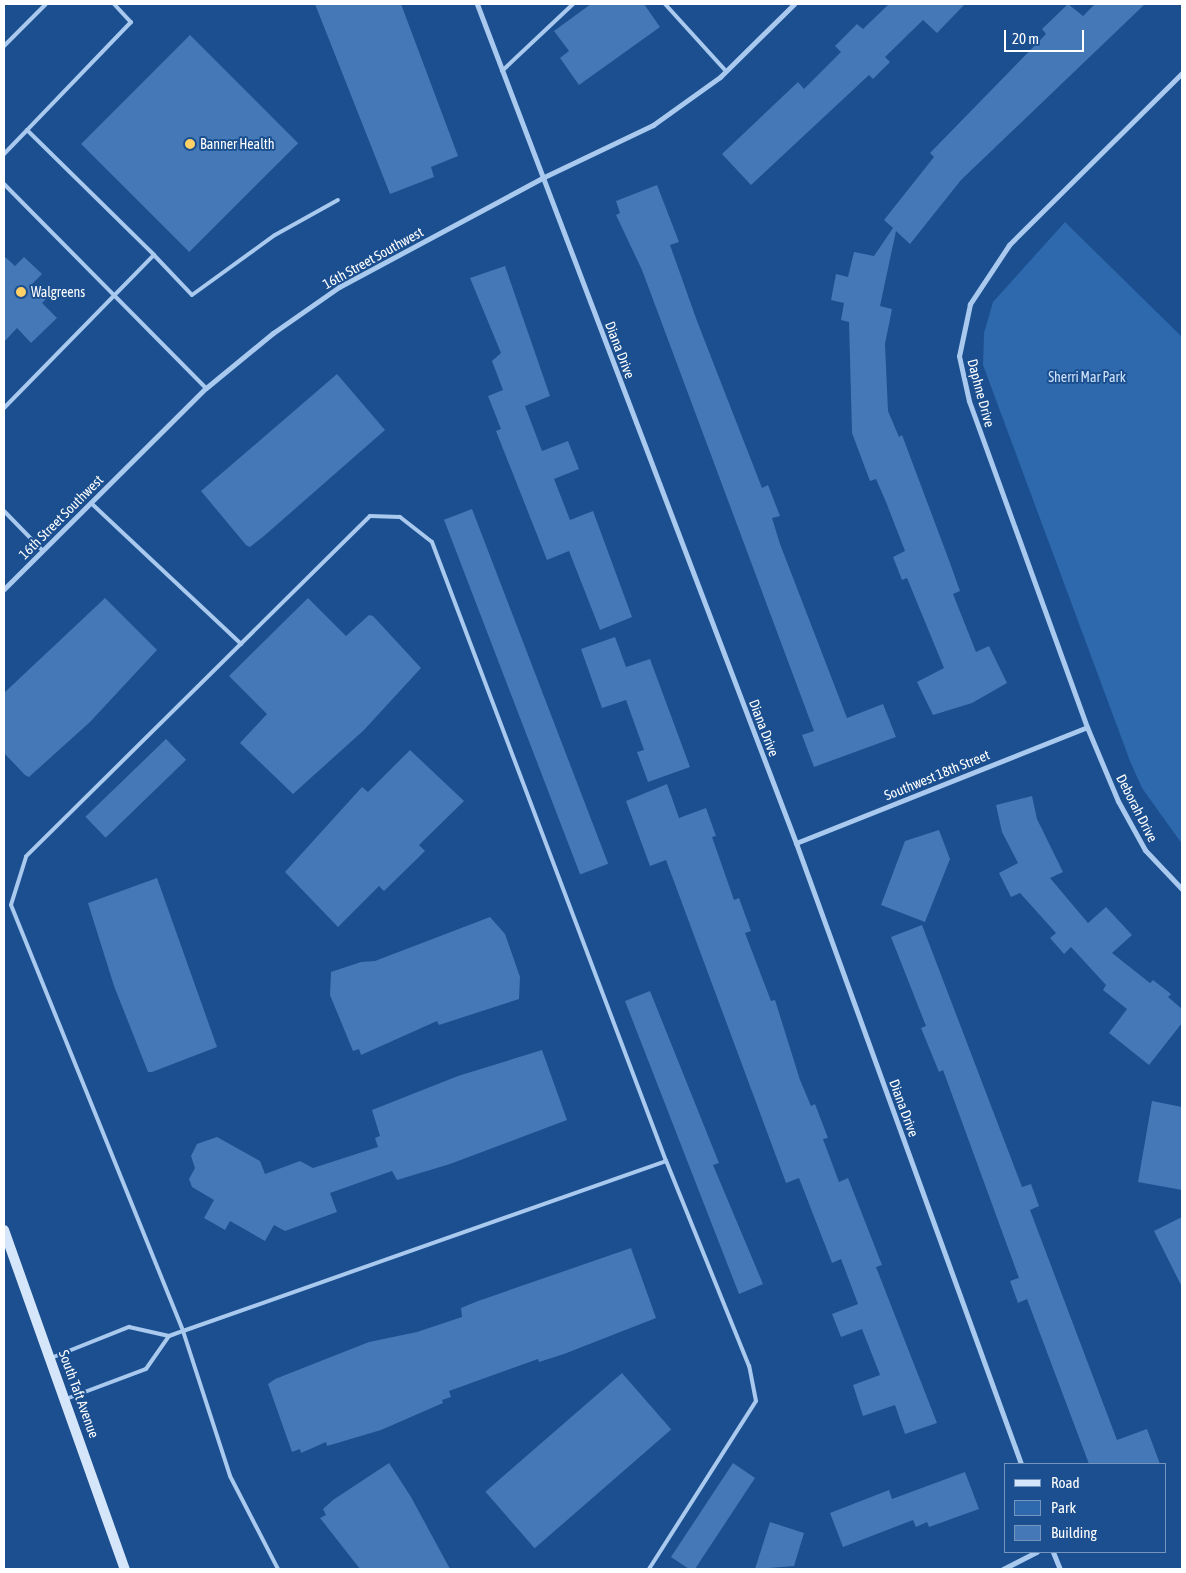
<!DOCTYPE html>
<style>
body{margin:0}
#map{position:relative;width:1186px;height:1573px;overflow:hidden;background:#1b4f8f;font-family:"Asap Condensed",sans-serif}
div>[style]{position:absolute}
.green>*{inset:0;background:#2e69ad}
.building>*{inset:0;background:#4478b7;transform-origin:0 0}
.lane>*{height:4px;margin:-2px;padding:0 2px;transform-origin:2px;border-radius:2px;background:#a9c9ee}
.street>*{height:5px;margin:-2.5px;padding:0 2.5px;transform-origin:2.5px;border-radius:2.5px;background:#a9c9ee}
.secondary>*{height:10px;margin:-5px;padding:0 5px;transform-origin:5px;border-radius:5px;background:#d6e6fa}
.dots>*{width:14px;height:14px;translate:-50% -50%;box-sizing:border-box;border:2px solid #1b4f8f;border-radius:50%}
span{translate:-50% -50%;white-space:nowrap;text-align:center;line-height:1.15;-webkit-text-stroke:4px #1b4f8f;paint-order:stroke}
.poi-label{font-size:14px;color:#fff}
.left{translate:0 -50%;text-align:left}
.street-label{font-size:14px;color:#fff}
.park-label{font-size:14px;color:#cfe3fa}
.frame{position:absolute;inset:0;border:5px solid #fff;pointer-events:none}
.legend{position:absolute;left:1004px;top:1463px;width:162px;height:90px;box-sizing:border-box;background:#1b4f8f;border:1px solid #7695bc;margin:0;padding:6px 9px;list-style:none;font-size:15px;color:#fff}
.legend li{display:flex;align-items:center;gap:10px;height:25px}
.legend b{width:25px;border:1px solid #7695bc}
.scale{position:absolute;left:1004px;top:30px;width:80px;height:22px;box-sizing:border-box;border:2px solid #fff;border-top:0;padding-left:6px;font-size:15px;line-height:18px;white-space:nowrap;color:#fff;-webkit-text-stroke:4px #1b4f8f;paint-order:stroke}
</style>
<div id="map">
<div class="green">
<div style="clip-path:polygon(1065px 222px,1182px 337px,1182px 844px,1142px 788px,1130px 761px,983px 365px,984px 333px,993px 302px)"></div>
</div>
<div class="building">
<div style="clip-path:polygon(315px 4px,401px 4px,458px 156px,431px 167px,434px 177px,390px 194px)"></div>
<div style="clip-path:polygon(591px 4px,644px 4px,660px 27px,579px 85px,560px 58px,569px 51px,554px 31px)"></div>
<div style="clip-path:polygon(889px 4px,965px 4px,937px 33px,923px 20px,885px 57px,890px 62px,873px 79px,869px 75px,751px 185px,722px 154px,798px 82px,804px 89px,841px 52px,835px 46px,857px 24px,863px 29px)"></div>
<div style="clip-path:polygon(1068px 4px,1083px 16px,1095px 4px,1145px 4px,961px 180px,910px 244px,896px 231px,880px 306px,892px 309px,885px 344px,888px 411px,899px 437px,902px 435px,950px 563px,960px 591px,953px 594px,976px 652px,989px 646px,1007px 683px,972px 703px,933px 715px,917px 682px,944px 668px,907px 578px,902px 580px,893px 557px,905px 551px,886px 502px,876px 479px,870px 481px,852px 433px,849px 322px,841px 320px,844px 303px,831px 300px,836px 274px,848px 277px,854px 252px,874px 256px,893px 228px,884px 220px,934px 157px,930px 153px,1046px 34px,1042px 29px)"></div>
<div style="left:190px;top:35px;width:153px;height:154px;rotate:45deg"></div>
<div style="clip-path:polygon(657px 185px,679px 242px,670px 245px,697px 321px,762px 488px,768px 485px,780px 516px,772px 518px,780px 544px,847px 718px,883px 704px,896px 737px,814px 767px,802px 735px,814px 731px,642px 270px,616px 215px,620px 213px,616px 201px)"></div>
<div style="clip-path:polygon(4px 256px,15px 266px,24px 257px,42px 274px,31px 285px,46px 299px,42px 303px,57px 318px,31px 343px,17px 328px,4px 342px)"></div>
<div style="clip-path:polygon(505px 266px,550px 396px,525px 406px,542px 451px,568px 441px,579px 469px,554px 479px,570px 520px,593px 511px,632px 617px,600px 630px,569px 551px,547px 560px,496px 431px,501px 429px,488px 396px,503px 390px,492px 361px,501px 353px,470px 278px)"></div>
<div style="clip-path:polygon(337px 374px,385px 430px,264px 536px,250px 547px,246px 545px,201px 491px)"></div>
<div style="left:472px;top:509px;width:380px;height:30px;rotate:69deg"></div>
<div style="clip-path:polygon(105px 598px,157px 650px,90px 722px,29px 777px,25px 775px,4px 753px,4px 693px)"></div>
<div style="clip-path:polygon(308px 598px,346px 636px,369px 615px,373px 616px,421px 668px,364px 730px,293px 794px,240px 743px,267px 714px,229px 676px)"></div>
<div style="clip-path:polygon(615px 637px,626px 667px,650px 659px,690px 767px,648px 782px,637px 752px,644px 750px,626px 700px,602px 708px,581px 649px)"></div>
<div style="left:166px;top:739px;width:29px;height:112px;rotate:46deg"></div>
<div style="clip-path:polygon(410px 750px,464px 801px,419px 845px,425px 851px,384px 891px,379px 886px,338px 927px,285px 872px,362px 787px,368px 792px)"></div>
<div style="clip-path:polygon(667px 784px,679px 818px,706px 808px,716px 836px,712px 837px,734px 900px,739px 898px,751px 931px,745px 933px,771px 1001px,775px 1000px,800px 1080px,811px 1106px,815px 1104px,828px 1138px,823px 1139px,839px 1182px,848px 1178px,882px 1265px,876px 1267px,937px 1423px,905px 1434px,895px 1405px,863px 1416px,853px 1385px,880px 1375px,862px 1329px,841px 1337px,832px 1314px,858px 1304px,841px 1259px,832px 1263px,799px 1178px,786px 1183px,666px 860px,650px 866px,626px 801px)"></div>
<div style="clip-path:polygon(1032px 796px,1037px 819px,1063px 872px,1050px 878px,1088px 923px,1106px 907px,1132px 935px,1112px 953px,1150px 983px,1153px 980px,1171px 994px,1168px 997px,1182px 1009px,1182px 1023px,1149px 1065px,1109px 1033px,1127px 1009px,1103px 990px,1106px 985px,1071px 947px,1064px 954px,1050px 938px,1056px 933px,1020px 893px,1011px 897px,999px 873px,1018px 863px,1002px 832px,996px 805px)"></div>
<div style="clip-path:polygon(939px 830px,950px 859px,925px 922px,881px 905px,905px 841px)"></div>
<div style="clip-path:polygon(157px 878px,217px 1047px,152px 1072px,148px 1072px,114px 986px,88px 903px)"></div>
<div style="clip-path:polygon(490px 917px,505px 934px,520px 977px,519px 999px,439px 1025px,437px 1021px,361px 1055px,359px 1049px,353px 1051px,330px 995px,331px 972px,361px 962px,375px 961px)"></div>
<div style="clip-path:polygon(922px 925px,1022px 1187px,1031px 1184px,1039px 1206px,1030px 1210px,1117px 1440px,1147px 1429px,1160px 1464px,1089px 1464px,1027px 1299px,1018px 1303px,1010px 1281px,1019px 1278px,943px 1070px,939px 1072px,921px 1028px,926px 1026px,891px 937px)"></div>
<div style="clip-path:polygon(650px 991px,719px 1163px,713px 1165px,763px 1284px,739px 1294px,625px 1001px)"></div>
<div style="clip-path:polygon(542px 1050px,567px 1120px,450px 1164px,397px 1180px,392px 1171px,330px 1193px,337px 1212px,285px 1231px,274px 1225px,265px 1241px,230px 1221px,225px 1230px,204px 1218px,214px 1200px,192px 1187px,189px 1179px,195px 1168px,191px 1156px,197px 1144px,217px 1137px,260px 1161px,265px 1174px,300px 1161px,313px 1168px,378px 1147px,375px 1138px,380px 1136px,372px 1110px,458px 1076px)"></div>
<div style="clip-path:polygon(1152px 1101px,1182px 1107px,1182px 1190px,1138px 1182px)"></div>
<div style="clip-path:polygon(1182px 1217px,1182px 1287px,1154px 1231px)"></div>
<div style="clip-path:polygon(631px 1248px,656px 1318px,564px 1354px,539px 1362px,538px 1359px,449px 1391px,451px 1397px,442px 1400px,443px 1403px,381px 1430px,327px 1446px,326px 1442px,301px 1453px,300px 1449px,292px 1452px,268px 1384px,275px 1379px,369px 1342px,417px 1332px,462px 1317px,461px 1308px,478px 1301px)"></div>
<div style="left:622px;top:1373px;width:75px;height:181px;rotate:49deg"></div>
<div style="clip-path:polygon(389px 1463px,411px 1497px,450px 1569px,360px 1569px,320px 1518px,326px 1515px,323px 1509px,333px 1500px)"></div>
<div style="clip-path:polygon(733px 1463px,755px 1478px,695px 1569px,689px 1569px,671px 1557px)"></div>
<div style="clip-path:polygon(965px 1472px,979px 1509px,929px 1527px,927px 1522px,916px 1527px,913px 1520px,843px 1547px,830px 1513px,889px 1490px,892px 1499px)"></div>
<div style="clip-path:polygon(770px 1522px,804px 1533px,794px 1566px,755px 1569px)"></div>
</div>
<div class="lane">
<div style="left:114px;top:4px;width:25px;rotate:47deg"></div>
<div style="left:131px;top:22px;width:150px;rotate:133.9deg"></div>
<div style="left:27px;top:130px;width:178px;rotate:44.5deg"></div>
<div style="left:665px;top:4px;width:91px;rotate:47.7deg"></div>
<div style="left:4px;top:46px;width:59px;rotate:-45deg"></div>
<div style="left:502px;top:71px;width:98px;rotate:-43.3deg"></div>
<div style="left:4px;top:154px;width:33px;rotate:-46deg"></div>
<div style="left:4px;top:184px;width:287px;rotate:45.3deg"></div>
<div style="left:4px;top:408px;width:214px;rotate:-45.6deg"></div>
<div style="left:154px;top:255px;width:55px;rotate:46.5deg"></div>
<div style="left:192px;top:295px;width:102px;rotate:-35.9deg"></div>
<div style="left:275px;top:235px;width:72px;rotate:-29.1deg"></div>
<div style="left:91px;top:503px;width:206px;rotate:43.2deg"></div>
<div style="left:4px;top:511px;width:56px;rotate:45.7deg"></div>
<div style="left:51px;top:1358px;width:84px;rotate:-21.7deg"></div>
<div style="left:129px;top:1327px;width:41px;rotate:12.7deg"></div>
<div style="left:169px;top:1336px;width:15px;rotate:-20deg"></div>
<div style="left:183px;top:1331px;width:512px;rotate:-19.39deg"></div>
<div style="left:666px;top:1161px;width:662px;rotate:-110.71deg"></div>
<div style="left:432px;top:542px;width:41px;rotate:-142deg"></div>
<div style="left:400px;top:517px;width:30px;rotate:-178deg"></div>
<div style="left:370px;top:516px;width:484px;rotate:135.3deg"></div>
<div style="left:26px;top:857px;width:50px;rotate:107.4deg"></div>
<div style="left:11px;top:905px;width:459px;rotate:68deg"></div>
<div style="left:183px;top:1331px;width:152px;rotate:72deg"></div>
<div style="left:230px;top:1476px;width:105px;rotate:62.7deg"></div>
<div style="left:66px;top:1399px;width:85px;rotate:-20.6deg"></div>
<div style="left:146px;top:1369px;width:40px;rotate:-55.1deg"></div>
<div style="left:649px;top:1569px;width:199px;rotate:-57.5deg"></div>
<div style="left:756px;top:1401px;width:36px;rotate:-101deg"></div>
<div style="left:749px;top:1366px;width:221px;rotate:-112deg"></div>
</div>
<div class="street">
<div style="left:477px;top:4px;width:898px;rotate:69.18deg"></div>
<div style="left:796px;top:843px;width:661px;rotate:70.08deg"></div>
<div style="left:1182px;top:73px;width:244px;rotate:135.2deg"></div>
<div style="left:1009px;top:245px;width:71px;rotate:123.5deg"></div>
<div style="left:970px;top:304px;width:53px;rotate:101.9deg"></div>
<div style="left:959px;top:356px;width:46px;rotate:77.5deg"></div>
<div style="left:969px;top:401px;width:347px;rotate:70.1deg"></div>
<div style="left:1087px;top:727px;width:80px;rotate:67.3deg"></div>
<div style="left:1118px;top:801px;width:56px;rotate:61.1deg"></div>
<div style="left:1145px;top:850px;width:54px;rotate:46.5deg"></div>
<div style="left:4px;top:589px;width:285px;rotate:-44.9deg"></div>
<div style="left:206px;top:388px;width:87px;rotate:-39.4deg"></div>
<div style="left:273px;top:333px;width:80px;rotate:-34.9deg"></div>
<div style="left:339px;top:287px;width:230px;rotate:-28.2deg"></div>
<div style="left:542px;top:178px;width:123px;rotate:-25.5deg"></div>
<div style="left:653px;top:125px;width:82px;rotate:-35.6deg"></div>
<div style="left:720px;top:77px;width:104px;rotate:-44.6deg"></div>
<div style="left:796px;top:843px;width:313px;rotate:-21.7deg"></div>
<div style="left:1053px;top:1552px;width:18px;rotate:68deg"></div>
<div style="left:1003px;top:1569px;width:38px;rotate:-27deg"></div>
</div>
<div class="secondary">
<div style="left:4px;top:1230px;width:360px;rotate:70.4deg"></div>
</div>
<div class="dots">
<div style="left:190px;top:144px;background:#ffd166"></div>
<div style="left:21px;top:292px;background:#ffd166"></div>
</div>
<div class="poi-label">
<span class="left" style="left:200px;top:144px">Banner Health</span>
<span class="left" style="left:31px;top:292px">Walgreens</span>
</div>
<div class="street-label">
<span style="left:373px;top:258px;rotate:-29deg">16th Street Southwest</span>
<span style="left:620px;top:350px;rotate:69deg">Diana Drive</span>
<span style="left:981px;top:393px;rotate:75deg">Daphne Drive</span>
<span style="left:61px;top:517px;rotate:-45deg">16th Street Southwest</span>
<span style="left:764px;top:728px;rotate:69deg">Diana Drive</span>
<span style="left:937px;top:775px;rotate:-22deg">Southwest 18th Street</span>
<span style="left:1137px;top:808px;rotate:63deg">Deborah Drive</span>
<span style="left:904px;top:1108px;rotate:70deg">Diana Drive</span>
<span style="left:79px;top:1394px;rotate:70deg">South Taft Avenue</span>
</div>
<div class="park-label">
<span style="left:1087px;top:377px">Sherri Mar Park</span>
</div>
<div class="frame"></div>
<ul class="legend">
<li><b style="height:6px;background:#d6e6fa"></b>Road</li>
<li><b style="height:14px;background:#2e69ad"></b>Park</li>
<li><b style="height:14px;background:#4478b7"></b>Building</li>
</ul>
<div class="scale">20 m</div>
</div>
